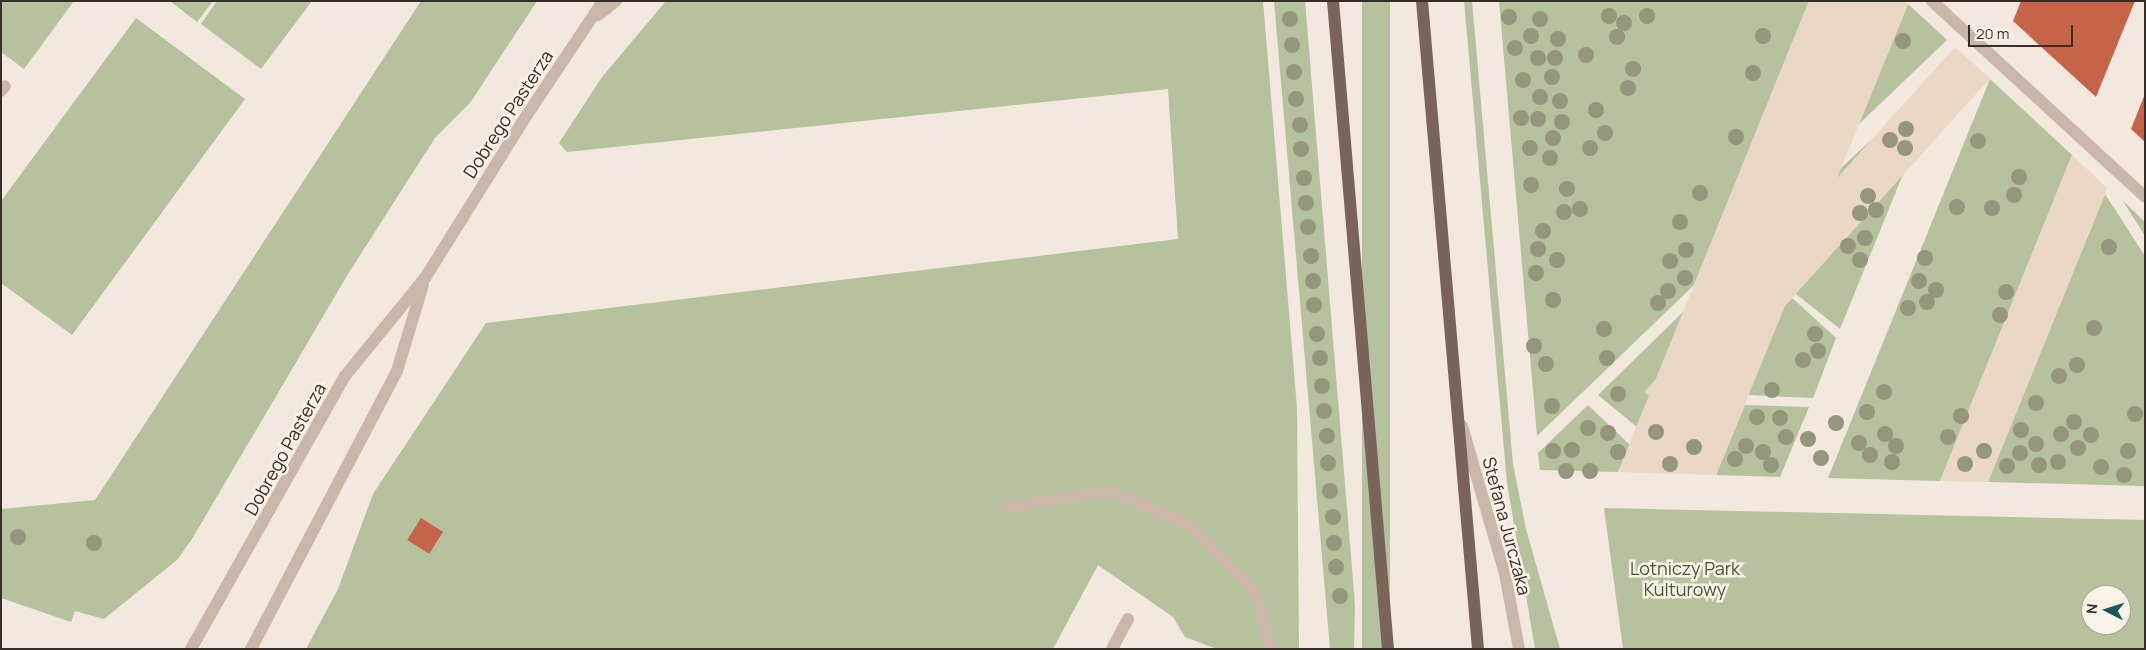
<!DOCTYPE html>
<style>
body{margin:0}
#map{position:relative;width:2146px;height:650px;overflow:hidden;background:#f2e8dd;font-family:Manrope,sans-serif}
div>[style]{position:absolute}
.green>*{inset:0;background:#b6c19d;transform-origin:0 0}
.plaza>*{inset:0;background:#ead8c4;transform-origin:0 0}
.building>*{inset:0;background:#c56448;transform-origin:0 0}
.service>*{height:12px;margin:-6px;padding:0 6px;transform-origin:6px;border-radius:6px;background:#cab7a9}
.minor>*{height:12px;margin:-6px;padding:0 6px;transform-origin:6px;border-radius:6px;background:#cab7a9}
.tertiary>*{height:12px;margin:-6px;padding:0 6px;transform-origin:6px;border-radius:6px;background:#cab7a9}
.primary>*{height:12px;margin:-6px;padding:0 6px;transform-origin:6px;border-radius:6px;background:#79645a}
.trees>*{width:16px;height:16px;margin:-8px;border-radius:50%;background:#94977c}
span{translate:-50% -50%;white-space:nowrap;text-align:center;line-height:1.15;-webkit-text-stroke:5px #faf2e9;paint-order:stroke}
.street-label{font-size:18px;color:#372d29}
.park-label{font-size:18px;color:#47552c}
.frame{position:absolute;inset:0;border:2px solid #372d29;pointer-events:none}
.north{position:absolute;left:2081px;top:585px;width:50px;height:50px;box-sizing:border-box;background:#faf2e9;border:1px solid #aca39c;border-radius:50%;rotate:275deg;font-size:14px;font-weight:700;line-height:20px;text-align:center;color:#372d29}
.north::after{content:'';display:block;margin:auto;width:18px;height:22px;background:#1e5658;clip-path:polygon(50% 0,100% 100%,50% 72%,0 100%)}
.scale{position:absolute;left:1968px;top:25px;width:105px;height:22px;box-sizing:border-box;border:2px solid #372d29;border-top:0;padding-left:6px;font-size:15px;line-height:18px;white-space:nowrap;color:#372d29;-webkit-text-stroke:4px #faf2e9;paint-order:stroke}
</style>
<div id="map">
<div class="green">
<div style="clip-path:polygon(1px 1px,74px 1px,24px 69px,1px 52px)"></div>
<div style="clip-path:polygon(170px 1px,213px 1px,197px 22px)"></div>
<div style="clip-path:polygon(217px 1px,312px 1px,261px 69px,201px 24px)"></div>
<div style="clip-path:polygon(421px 1px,537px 1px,470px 103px,435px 138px,348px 274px,192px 539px,177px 560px,104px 619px,75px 611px,71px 622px,1px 598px,1px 509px,95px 500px)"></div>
<div style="clip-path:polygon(666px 1px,1263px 1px,1297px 408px,1299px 649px,1217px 649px,1185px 637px,1173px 617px,1098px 565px,1053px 649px,306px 649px,338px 589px,373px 494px,486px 323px,1178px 239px,1168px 89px,567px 152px,559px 143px,602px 77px)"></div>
<div style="clip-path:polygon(1274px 1px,1305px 1px,1355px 605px,1354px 649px,1330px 649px)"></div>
<div style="left:1362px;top:1px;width:28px;height:650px"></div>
<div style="clip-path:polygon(1464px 1px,1472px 1px,1513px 464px,1526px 529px,1560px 649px,1535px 649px,1507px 483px)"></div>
<div style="clip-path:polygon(1499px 1px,1809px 1px,1694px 285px,1537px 436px)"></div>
<div style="clip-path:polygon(1908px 4px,1947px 40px,1859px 124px)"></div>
<div style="clip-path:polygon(136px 18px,245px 99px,72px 335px,1px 283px,1px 201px)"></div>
<div style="clip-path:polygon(1945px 71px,1840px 329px,1791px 290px,1839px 170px)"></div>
<div style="clip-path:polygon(1990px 79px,2072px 155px,1940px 481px,1828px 478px)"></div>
<div style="clip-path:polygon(2105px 194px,2145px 256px,2145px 486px,1988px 482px)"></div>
<div style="clip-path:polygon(2123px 201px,2145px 222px,2145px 236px)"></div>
<div style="clip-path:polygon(1789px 295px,1836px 338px,1813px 398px,1748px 395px)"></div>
<div style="clip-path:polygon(1684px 311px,1637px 427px,1598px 395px)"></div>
<div style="clip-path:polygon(1588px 405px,1630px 445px,1618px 472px,1540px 470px,1538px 453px)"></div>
<div style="clip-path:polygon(1745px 405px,1809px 407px,1780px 477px,1716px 475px)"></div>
<div style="clip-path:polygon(evenodd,1604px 508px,2145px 520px,2145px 649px,1623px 649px,1604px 508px,2091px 595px,2121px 595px,2121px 625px,2091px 625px,2091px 595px)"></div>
</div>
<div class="plaza">
<div style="clip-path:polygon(1809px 1px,1905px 1px,1908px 4px,1716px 475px,1618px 472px)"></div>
<div style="left:1955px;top:47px;width:47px;height:464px;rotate:42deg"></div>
<div style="clip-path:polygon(2072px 155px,2107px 188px,2105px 194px,1988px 482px,1940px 481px)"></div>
</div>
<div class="building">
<div style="clip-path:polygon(2021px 1px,2135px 1px,2096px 97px,2013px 21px)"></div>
<div style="clip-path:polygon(2145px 94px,2145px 142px,2131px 129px)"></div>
<div style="left:421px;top:518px;width:26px;height:26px;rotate:32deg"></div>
</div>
<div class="service">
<div style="left:1px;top:91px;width:6px;rotate:-51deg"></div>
<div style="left:1008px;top:507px;width:101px;rotate:-9.1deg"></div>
<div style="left:1108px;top:491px;width:90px;rotate:22.3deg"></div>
<div style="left:1191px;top:525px;width:93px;rotate:46.3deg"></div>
<div style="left:1255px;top:592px;width:59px;rotate:73.4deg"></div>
<div style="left:1112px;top:649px;width:34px;rotate:-62deg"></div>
</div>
<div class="minor">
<div style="left:1932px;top:1px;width:289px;rotate:42.6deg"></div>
</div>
<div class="tertiary">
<div style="left:598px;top:15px;width:23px;rotate:-38deg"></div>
<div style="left:1462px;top:426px;width:154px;rotate:73.8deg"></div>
<div style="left:1505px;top:574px;width:76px;rotate:79.4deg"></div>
<div style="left:191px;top:649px;width:313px;rotate:-60.6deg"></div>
<div style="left:345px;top:376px;width:127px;rotate:-50.8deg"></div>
<div style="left:425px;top:278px;width:192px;rotate:-58deg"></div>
<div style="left:527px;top:115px;width:137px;rotate:-56.3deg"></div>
<div style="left:251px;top:649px;width:314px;rotate:-62.3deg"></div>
<div style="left:397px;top:371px;width:90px;rotate:-73.2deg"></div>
</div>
<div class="primary">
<div style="left:1333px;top:1px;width:650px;rotate:85.15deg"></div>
<div style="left:1422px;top:1px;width:650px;rotate:85.06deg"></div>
</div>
<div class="trees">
<div style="left:1609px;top:16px"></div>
<div style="left:1647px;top:16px"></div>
<div style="left:1509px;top:17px"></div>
<div style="left:1290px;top:19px"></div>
<div style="left:1540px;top:19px"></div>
<div style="left:1624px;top:23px"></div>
<div style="left:1531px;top:36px"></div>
<div style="left:1763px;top:36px"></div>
<div style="left:1617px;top:37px"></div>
<div style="left:1558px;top:39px"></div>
<div style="left:1903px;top:41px"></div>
<div style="left:1292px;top:45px"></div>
<div style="left:1515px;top:48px"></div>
<div style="left:1586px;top:55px"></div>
<div style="left:1538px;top:58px"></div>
<div style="left:1555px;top:58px"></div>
<div style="left:1633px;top:69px"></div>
<div style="left:1294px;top:72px"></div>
<div style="left:1753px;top:73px"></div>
<div style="left:1552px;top:77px"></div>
<div style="left:1523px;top:80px"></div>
<div style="left:1628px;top:88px"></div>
<div style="left:1540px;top:97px"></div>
<div style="left:1296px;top:99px"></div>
<div style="left:1560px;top:101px"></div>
<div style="left:1596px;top:110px"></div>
<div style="left:1521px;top:118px"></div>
<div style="left:1538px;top:119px"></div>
<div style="left:1562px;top:122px"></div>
<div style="left:1300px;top:125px"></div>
<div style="left:1906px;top:129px"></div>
<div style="left:1605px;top:133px"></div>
<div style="left:1736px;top:137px"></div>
<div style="left:1553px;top:138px"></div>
<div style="left:1890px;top:140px"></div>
<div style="left:1978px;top:141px"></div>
<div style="left:1530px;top:148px"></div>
<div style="left:1590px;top:148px"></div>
<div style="left:1905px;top:148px"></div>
<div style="left:1301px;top:149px"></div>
<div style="left:1550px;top:158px"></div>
<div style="left:2019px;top:177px"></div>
<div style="left:1304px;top:178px"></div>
<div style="left:1531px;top:185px"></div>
<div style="left:1567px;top:189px"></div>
<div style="left:1700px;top:193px"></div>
<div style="left:2014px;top:195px"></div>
<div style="left:1868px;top:196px"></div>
<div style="left:1306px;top:203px"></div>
<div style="left:1957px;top:207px"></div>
<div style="left:1992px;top:208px"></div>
<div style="left:1580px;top:209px"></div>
<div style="left:1876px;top:210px"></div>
<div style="left:1564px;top:212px"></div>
<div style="left:1860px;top:213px"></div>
<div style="left:1680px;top:222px"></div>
<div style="left:1308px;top:227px"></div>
<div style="left:1543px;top:231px"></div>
<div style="left:1865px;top:238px"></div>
<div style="left:1848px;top:246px"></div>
<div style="left:2109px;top:247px"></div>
<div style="left:1538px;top:249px"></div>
<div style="left:1686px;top:250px"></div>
<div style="left:1311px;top:256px"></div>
<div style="left:1925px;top:258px"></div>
<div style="left:1557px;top:260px"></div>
<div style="left:1860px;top:260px"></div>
<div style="left:1670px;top:261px"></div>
<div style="left:1536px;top:273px"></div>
<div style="left:1685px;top:278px"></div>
<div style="left:1313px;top:281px"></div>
<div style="left:1919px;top:281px"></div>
<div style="left:1936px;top:290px"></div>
<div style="left:1668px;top:291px"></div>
<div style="left:2006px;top:292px"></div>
<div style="left:1553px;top:300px"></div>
<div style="left:1927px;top:302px"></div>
<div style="left:1658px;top:303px"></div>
<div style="left:1314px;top:305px"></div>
<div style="left:1908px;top:308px"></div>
<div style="left:2000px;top:315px"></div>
<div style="left:2094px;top:328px"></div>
<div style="left:1604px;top:329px"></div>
<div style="left:1317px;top:334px"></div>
<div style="left:1815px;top:334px"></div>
<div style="left:1534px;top:346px"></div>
<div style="left:1818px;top:351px"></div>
<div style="left:1320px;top:358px"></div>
<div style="left:1607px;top:358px"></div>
<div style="left:1803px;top:360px"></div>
<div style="left:1546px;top:364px"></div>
<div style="left:2077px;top:365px"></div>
<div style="left:2059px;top:376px"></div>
<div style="left:1322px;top:386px"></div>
<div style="left:1772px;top:390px"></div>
<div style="left:1884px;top:392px"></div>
<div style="left:1618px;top:394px"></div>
<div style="left:2036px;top:403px"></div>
<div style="left:1552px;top:406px"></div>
<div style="left:1324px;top:411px"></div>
<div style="left:1867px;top:412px"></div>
<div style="left:2135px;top:414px"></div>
<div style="left:1961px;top:416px"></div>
<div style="left:1757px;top:417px"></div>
<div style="left:1780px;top:418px"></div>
<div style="left:2074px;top:422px"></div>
<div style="left:1836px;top:423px"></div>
<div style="left:1588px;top:428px"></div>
<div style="left:2021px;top:430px"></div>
<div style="left:1656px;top:432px"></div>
<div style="left:1608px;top:433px"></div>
<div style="left:1885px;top:434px"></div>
<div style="left:2061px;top:434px"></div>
<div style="left:2091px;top:435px"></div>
<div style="left:1327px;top:436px"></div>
<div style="left:1786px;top:437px"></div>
<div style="left:1948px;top:437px"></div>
<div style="left:1808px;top:439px"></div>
<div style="left:1859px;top:443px"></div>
<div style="left:2036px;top:444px"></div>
<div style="left:1746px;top:446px"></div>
<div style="left:1896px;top:446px"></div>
<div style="left:1694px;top:447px"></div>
<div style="left:2078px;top:448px"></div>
<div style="left:1572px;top:450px"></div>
<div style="left:1553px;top:451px"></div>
<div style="left:1984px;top:451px"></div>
<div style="left:2128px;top:451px"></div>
<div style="left:1618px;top:452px"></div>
<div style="left:1763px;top:452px"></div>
<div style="left:2020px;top:453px"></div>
<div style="left:1870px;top:455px"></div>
<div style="left:1821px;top:458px"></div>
<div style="left:1735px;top:459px"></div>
<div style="left:1892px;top:462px"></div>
<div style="left:2058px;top:462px"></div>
<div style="left:1328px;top:463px"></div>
<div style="left:1670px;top:464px"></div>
<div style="left:1965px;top:464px"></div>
<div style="left:1771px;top:465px"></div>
<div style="left:2039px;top:465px"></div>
<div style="left:2007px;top:466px"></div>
<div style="left:2101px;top:467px"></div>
<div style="left:1566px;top:471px"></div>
<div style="left:1590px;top:471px"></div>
<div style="left:2124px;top:475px"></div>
<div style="left:1330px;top:491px"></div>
<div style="left:1333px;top:517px"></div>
<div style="left:18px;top:537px"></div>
<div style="left:94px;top:543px"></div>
<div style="left:1334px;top:543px"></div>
<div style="left:1336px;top:567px"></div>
<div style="left:1340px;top:596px"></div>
</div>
<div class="street-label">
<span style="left:508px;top:114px;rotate:-57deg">Dobrego Pasterza</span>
<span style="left:285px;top:449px;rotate:-61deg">Dobrego Pasterza</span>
<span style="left:1507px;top:526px;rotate:75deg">Stefana Jurczaka</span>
</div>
<div class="park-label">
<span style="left:1685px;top:579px">Lotniczy Park<br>Kulturowy</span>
</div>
<div class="frame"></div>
<div class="north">N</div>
<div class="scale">20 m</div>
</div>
